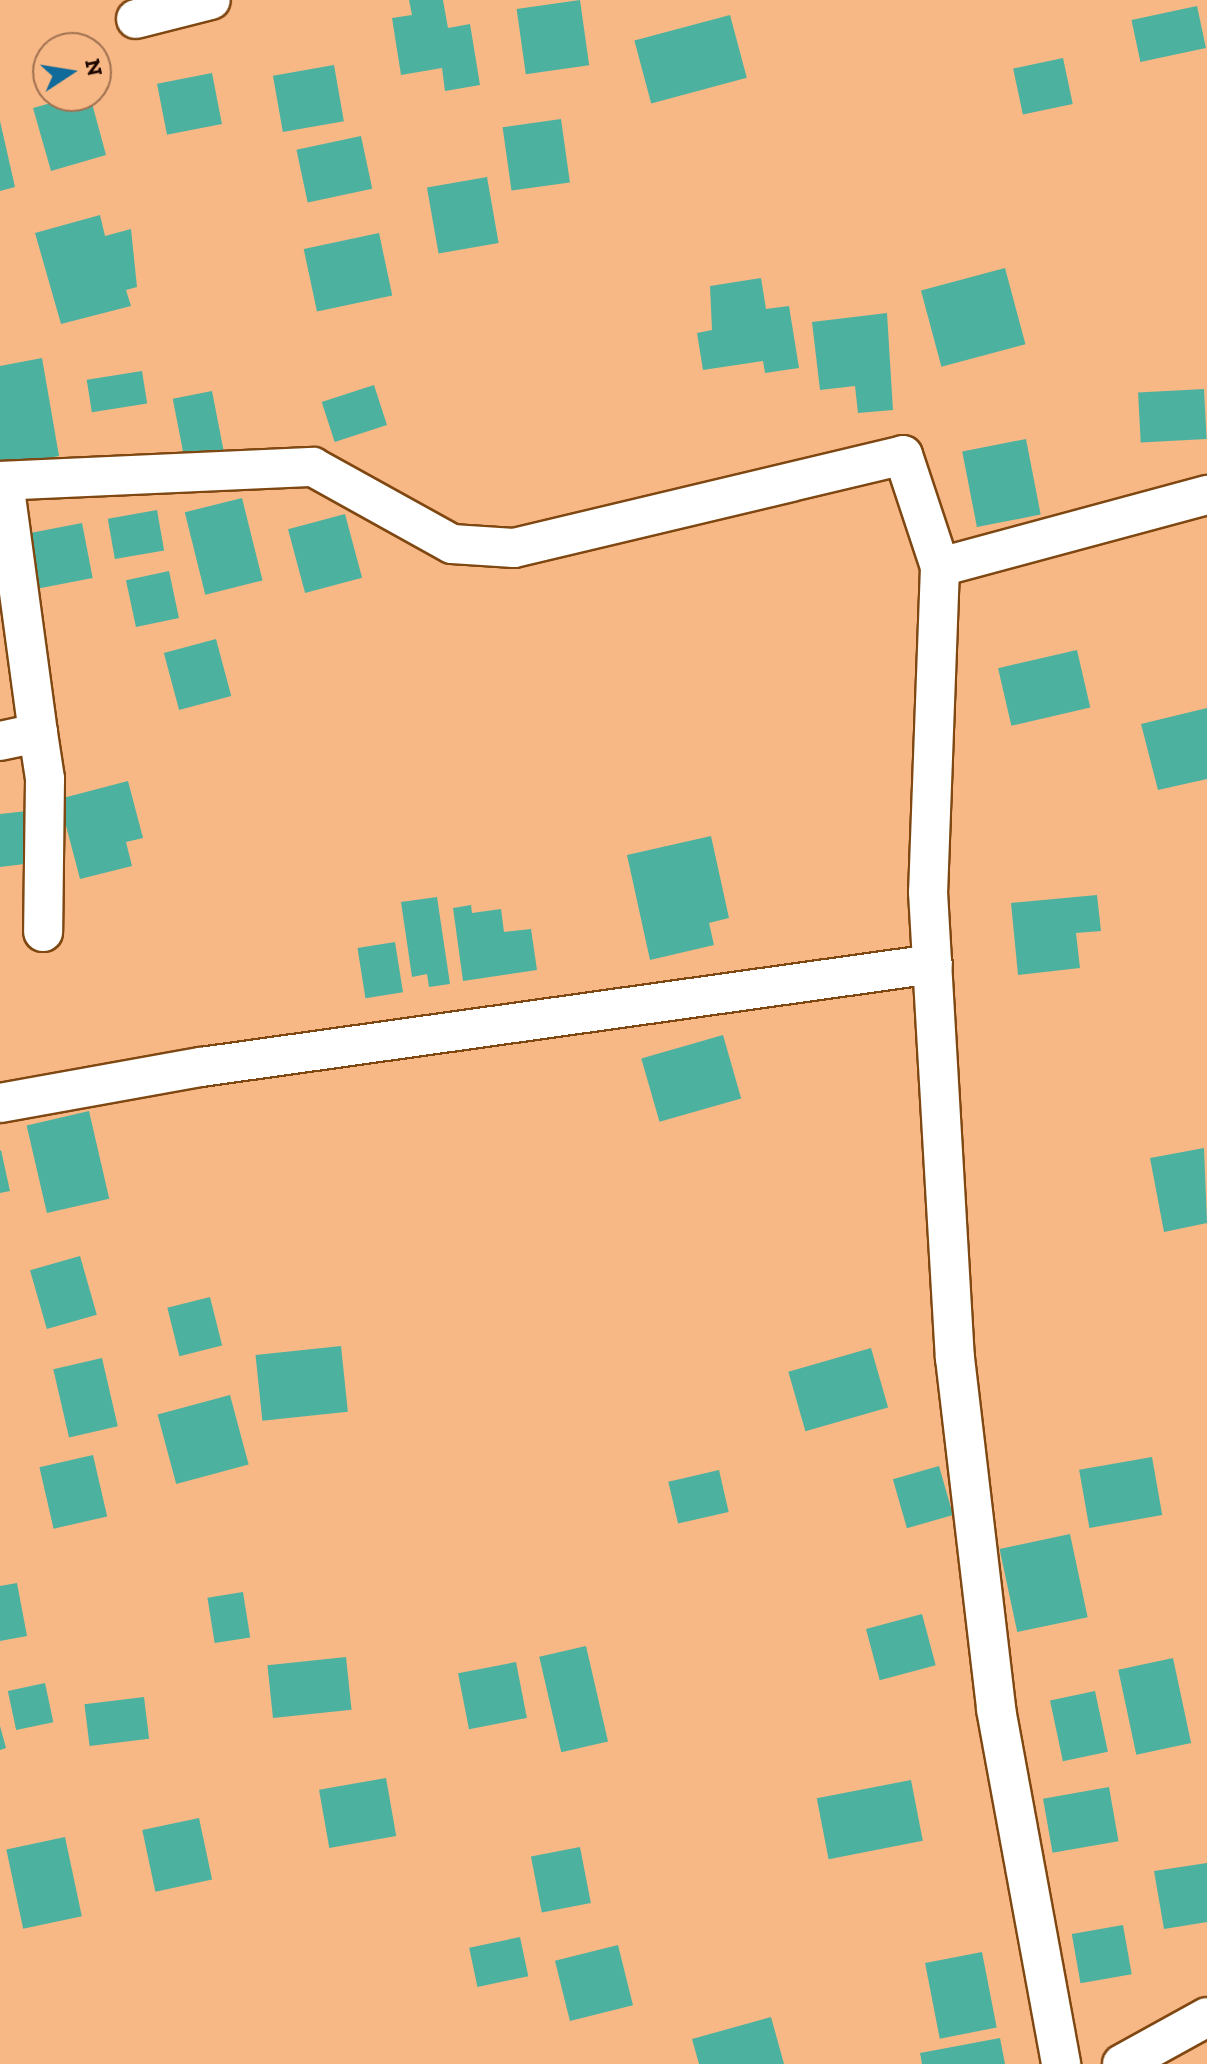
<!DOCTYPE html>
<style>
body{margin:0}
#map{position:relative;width:1207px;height:2064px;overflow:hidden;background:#f8b886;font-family:"Zilla Slab",serif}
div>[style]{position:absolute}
.building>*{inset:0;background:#4cb29f;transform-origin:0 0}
.roads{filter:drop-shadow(2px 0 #7f4711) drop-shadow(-2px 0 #7f4711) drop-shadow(0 2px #7f4711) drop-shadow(0 -2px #7f4711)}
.street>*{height:38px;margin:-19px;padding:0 19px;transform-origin:19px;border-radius:19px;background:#fff}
span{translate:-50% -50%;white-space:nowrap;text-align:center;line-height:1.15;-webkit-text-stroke:6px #f8b886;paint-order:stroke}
.north{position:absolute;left:32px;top:32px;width:80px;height:80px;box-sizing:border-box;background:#f8b886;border:2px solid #a07150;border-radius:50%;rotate:78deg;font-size:22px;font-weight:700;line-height:32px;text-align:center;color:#1d0700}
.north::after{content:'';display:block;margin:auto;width:28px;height:36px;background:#106b9b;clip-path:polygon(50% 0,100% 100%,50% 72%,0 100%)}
</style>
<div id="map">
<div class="building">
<div style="clip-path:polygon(409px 0,443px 0,448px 28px,470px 24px,480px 85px,445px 91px,442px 68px,401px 75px,392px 18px,412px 15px)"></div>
<div style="left:580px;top:0;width:66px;height:64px;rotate:82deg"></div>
<div style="left:1197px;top:6px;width:43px;height:67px;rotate:78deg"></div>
<div style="left:730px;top:15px;width:65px;height:99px;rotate:75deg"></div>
<div style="left:1063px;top:58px;width:47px;height:51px;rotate:78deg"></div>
<div style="left:334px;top:65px;width:57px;height:62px;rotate:80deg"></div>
<div style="left:212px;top:73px;width:52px;height:56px;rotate:79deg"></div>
<div style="clip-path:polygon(76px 96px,90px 96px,106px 155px,51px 171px,33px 108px)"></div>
<div style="left:561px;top:119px;width:64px;height:59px;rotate:82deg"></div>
<div style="clip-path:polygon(0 121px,15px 187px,0 191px)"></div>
<div style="left:361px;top:136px;width:54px;height:66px;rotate:78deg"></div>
<div style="left:487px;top:177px;width:67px;height:61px;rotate:80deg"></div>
<div style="clip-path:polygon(100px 215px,105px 236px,131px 229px,137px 287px,126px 290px,131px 306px,61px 324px,35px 233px)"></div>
<div style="left:379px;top:233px;width:64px;height:77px;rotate:78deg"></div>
<div style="left:1005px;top:268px;width:79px;height:87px;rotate:75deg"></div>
<div style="clip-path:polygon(761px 278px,766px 309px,789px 306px,799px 368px,765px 373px,763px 361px,703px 370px,697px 333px,712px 330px,710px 286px)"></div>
<div style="clip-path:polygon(887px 313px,893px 410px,858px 413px,855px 386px,820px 390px,812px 322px)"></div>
<div style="clip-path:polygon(42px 358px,59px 456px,0 467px,0 366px)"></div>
<div style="left:142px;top:371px;width:33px;height:56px;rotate:81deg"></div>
<div style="left:374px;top:385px;width:42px;height:55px;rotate:72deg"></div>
<div style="left:1204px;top:389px;width:50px;height:66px;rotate:87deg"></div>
<div style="left:212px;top:391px;width:63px;height:40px;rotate:79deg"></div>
<div style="left:1026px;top:439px;width:77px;height:65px;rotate:79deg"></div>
<div style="left:242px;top:498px;width:85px;height:59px;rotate:76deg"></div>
<div style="left:157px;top:510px;width:41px;height:50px;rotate:80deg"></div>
<div style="left:345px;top:514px;width:66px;height:59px;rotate:75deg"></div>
<div style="left:82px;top:523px;width:56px;height:54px;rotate:79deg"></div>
<div style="left:169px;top:571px;width:48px;height:44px;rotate:78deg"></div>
<div style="left:216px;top:639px;width:59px;height:54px;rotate:75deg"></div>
<div style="left:1077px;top:650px;width:59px;height:81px;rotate:77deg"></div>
<div style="clip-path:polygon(1207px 708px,1207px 779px,1158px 790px,1141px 724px)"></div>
<div style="clip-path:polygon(128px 781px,143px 838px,126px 842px,132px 866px,80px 879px,59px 799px)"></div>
<div style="clip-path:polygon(27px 811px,33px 863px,0 867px,0 814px)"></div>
<div style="clip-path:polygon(711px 836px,729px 918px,709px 923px,714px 945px,650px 960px,627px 855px)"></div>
<div style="clip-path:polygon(1097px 895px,1101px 931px,1076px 933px,1080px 968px,1018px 975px,1011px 903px)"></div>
<div style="clip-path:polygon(437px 897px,450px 984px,429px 987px,427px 974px,412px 977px,401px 902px)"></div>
<div style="clip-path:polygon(471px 905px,472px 913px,501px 909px,504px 932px,531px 929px,537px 970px,463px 981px,453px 908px)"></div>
<div style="left:395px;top:942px;width:51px;height:38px;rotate:81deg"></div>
<div style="left:723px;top:1035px;width:66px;height:85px;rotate:74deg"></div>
<div style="left:89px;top:1111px;width:90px;height:64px;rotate:77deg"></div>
<div style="clip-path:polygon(1204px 1148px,1207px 1223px,1164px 1232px,1150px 1158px)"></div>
<div style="clip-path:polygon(1px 1150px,10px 1191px,0 1193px,0 1151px)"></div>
<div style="left:80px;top:1256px;width:61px;height:52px;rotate:74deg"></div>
<div style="left:210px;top:1297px;width:50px;height:44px;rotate:76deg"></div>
<div style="left:341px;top:1346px;width:66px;height:86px;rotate:84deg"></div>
<div style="left:871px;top:1348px;width:62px;height:86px;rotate:74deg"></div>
<div style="left:102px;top:1358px;width:70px;height:50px;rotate:77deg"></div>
<div style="left:230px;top:1395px;width:72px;height:75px;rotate:75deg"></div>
<div style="left:93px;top:1455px;width:63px;height:55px;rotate:77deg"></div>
<div style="left:1152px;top:1457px;width:59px;height:74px;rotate:80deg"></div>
<div style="left:939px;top:1466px;width:51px;height:48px;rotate:74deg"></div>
<div style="left:719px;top:1470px;width:43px;height:52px;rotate:77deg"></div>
<div style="left:1070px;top:1534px;width:85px;height:72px;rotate:78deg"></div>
<div style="clip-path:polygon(17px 1583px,27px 1636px,0 1641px,0 1586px)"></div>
<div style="left:243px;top:1592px;width:46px;height:36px;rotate:81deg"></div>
<div style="left:922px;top:1614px;width:53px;height:58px;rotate:75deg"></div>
<div style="left:586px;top:1646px;width:98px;height:48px;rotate:77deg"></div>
<div style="left:346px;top:1657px;width:53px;height:79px;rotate:84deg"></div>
<div style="left:1173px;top:1658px;width:87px;height:56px;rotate:78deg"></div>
<div style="left:516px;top:1662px;width:57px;height:59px;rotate:79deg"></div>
<div style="left:45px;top:1683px;width:40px;height:38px;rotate:78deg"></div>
<div style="left:1095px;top:1691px;width:62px;height:46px;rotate:78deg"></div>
<div style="left:144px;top:1697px;width:42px;height:60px;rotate:83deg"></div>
<div style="clip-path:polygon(0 1726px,6px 1748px,0 1750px)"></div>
<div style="left:386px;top:1778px;width:59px;height:68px;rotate:80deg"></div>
<div style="left:911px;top:1780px;width:62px;height:96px;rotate:79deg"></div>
<div style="left:1109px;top:1787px;width:55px;height:67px;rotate:80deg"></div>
<div style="left:199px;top:1818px;width:63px;height:58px;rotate:78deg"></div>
<div style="left:65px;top:1837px;width:81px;height:60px;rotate:78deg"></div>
<div style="left:580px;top:1847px;width:57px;height:50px;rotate:79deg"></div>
<div style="clip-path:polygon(1207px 1863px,1207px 1922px,1164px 1929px,1154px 1871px)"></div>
<div style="left:1123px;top:1925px;width:50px;height:52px;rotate:80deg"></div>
<div style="left:520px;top:1937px;width:40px;height:52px;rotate:78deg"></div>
<div style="left:618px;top:1945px;width:62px;height:65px;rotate:76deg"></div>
<div style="left:982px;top:1952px;width:77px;height:58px;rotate:79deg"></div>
<div style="clip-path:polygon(771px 2017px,784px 2064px,699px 2064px,692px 2039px)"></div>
<div style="clip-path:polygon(1000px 2038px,1005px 2064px,922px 2064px,920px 2053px)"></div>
</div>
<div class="roads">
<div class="street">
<div style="left:136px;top:19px;width:77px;rotate:-14.2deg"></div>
<div style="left:0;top:481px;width:313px;rotate:-2.6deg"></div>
<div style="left:313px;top:467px;width:159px;rotate:29deg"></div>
<div style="left:452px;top:544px;width:62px;rotate:3.7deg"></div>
<div style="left:514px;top:548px;width:400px;rotate:-13.4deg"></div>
<div style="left:903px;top:455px;width:118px;rotate:71.7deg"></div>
<div style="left:940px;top:567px;width:277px;rotate:-15.1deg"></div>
<div style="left:940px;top:567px;width:325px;rotate:92.1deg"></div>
<div style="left:928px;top:892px;width:467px;rotate:86.7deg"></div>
<div style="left:955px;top:1358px;width:353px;rotate:83.3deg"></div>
<div style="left:996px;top:1709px;width:361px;rotate:79.6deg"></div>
<div style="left:38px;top:733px;width:47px;rotate:81.3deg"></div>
<div style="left:45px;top:779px;width:153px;rotate:90.7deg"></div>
<div style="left:0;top:741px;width:39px;rotate:-12deg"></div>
<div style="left:38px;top:733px;width:254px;rotate:-97.7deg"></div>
<div style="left:0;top:1103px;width:204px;rotate:-10.2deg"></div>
<div style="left:201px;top:1067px;width:739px;rotate:-8.01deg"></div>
<div style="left:1122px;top:2064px;width:97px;rotate:-28.9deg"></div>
</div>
</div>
<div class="north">N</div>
</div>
